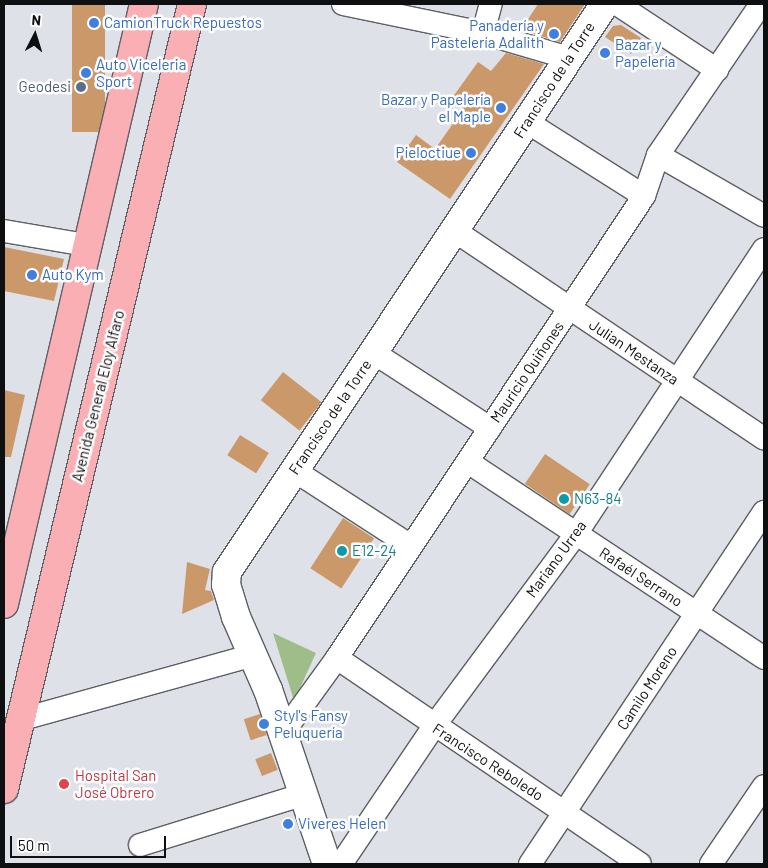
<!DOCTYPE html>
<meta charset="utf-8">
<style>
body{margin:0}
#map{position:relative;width:768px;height:868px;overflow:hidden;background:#dee1e8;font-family:Barlow,sans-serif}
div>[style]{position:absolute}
.green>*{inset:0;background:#9fbd88}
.building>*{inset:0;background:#cb986a;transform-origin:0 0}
.roads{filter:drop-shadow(1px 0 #5d5f65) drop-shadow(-1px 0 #5d5f65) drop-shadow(0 1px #5d5f65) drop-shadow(0 -1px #5d5f65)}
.street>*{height:22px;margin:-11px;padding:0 11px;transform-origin:11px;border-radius:11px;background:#fff}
.secondary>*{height:28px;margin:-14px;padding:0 14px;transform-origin:14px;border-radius:14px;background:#fff}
.primary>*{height:28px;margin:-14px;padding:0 14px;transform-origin:14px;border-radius:14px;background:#faafb5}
.dots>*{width:14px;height:14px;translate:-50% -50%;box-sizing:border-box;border:2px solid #fff;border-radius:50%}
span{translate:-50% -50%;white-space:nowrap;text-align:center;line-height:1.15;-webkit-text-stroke:5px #fff;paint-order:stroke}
.shop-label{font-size:15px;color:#366cbe}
.left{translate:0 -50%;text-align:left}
.right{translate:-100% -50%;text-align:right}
.street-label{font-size:15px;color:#0e0f11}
.service-label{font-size:15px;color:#4e5e75}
.culture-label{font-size:15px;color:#0d838f}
.health-label{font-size:15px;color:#be3a42}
.frame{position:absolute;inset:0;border:5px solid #0e0f11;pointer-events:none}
.north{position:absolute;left:10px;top:10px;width:50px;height:50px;-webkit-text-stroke:4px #fff;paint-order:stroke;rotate:5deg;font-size:14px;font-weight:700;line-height:20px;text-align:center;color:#0e0f11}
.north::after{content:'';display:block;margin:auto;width:18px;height:22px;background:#0e0f11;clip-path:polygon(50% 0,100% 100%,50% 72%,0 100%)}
.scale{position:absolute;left:10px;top:836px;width:156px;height:22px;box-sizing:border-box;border:2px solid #0e0f11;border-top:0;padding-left:6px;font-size:15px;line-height:18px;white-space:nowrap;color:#0e0f11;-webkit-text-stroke:4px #fff;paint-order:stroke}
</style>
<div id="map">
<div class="green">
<div style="clip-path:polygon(273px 633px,316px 653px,294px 701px,291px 691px)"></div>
</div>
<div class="building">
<div style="left:72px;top:4px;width:33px;height:128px"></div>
<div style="clip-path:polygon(538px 4px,585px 4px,560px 42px,521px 30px)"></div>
<div style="clip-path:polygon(621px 25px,641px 38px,631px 54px,605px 37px,613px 26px)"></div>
<div style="clip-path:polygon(506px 53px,544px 64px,450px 199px,397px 162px,416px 135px,435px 149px,464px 108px,452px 98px,478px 62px,491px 71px)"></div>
<div style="clip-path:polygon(4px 247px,64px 259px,54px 301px,4px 291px)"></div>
<div style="left:283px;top:372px;width:49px;height:36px;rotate:38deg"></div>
<div style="clip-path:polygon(4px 390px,25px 395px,11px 457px,4px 457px)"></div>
<div style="left:240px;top:435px;width:34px;height:24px;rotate:32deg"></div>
<div style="left:545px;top:454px;width:54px;height:36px;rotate:34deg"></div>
<div style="left:343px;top:518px;width:37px;height:60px;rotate:33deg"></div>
<div style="clip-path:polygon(187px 562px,210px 569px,205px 590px,211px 591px,214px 600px,182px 614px)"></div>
<div style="left:260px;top:714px;width:22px;height:17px;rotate:72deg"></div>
<div style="left:271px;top:753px;width:18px;height:17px;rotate:68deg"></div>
</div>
<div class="roads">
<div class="street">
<div style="left:343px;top:4px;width:143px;rotate:11.7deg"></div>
<div style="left:483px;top:33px;width:90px;rotate:16.2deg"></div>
<div style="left:617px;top:4px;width:120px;rotate:33.4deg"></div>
<div style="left:483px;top:33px;width:30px;rotate:-75deg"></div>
<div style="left:527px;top:122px;width:138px;rotate:32.3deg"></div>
<div style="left:658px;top:155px;width:122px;rotate:29.9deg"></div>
<div style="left:4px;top:231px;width:83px;rotate:9.7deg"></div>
<div style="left:455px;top:231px;width:372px;rotate:33.9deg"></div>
<div style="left:374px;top:353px;width:138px;rotate:32.9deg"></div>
<div style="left:468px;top:462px;width:355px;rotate:33.5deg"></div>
<div style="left:295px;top:471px;width:138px;rotate:32.9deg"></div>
<div style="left:337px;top:658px;width:366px;rotate:34.2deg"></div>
<div style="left:19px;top:720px;width:244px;rotate:-15.5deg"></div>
<div style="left:282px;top:734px;width:94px;rotate:-54.1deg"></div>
<div style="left:337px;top:658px;width:555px;rotate:-56.4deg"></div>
<div style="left:644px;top:196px;width:43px;rotate:-71.1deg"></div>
<div style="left:658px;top:155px;width:183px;rotate:-55.7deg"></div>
<div style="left:140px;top:845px;width:170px;rotate:-17.2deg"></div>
<div style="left:341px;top:864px;width:166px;rotate:-56deg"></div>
<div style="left:434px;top:726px;width:239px;rotate:-53.5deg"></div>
<div style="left:576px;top:534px;width:341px;rotate:-56.6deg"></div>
<div style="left:530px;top:864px;width:423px;rotate:-56.4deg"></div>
<div style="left:711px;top:864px;width:94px;rotate:-55.8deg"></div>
</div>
<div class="secondary">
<div style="left:327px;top:864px;width:184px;rotate:-108.7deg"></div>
<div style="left:268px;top:690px;width:80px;rotate:-113.7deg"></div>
<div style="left:236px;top:617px;width:34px;rotate:-107deg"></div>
<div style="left:226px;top:585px;width:13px;rotate:-86deg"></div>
<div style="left:227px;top:572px;width:682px;rotate:-56.36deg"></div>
</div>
<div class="primary">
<div style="left:4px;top:604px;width:616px;rotate:-76.87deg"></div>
<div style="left:4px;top:789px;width:807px;rotate:-76.53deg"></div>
</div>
</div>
<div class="dots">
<div style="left:94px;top:23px;background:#3f7fe0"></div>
<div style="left:554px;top:34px;background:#3f7fe0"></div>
<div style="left:605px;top:53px;background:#3f7fe0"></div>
<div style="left:86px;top:73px;background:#3f7fe0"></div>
<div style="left:81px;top:87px;background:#5c6f8a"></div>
<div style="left:501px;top:108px;background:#3f7fe0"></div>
<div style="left:471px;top:153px;background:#3f7fe0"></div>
<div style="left:32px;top:275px;background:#3f7fe0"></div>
<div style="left:564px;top:499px;background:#0f9aa8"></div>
<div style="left:342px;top:551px;background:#0f9aa8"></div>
<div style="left:264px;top:724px;background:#3f7fe0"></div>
<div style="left:64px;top:784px;background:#e0444e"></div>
<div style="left:288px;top:824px;background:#3f7fe0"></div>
</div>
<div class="shop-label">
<span class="left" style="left:104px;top:23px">CamionTruck Repuestos</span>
<span class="right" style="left:544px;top:34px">Panadería y<br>Pastelería Adalith</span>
<span class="left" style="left:615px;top:53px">Bazar y<br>Papelería</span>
<span class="left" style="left:96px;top:73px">Auto Viceleria<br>Sport</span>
<span class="right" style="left:491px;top:108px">Bazar y Papelería<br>el Maple</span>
<span class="right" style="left:461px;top:153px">Pieloctiue</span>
<span class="left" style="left:42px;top:275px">Auto Kym</span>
<span class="left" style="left:274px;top:724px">Styl's Fansy<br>Peluquería</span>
<span class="left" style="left:298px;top:824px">Viveres Helen</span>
</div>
<div class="street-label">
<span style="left:554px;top:80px;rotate:-57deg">Francisco de la Torre</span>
<span style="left:634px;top:352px;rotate:34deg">Julian Mestanza</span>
<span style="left:527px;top:372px;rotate:-56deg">Mauricio Quiñones</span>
<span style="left:98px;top:396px;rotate:-76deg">Avenida General Eloy Alfaro</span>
<span style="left:330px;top:417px;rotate:-56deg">Francisco de la Torre</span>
<span style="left:556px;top:559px;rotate:-54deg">Mariano Urrea</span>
<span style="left:641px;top:577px;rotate:33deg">Rafaél Serrano</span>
<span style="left:647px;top:688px;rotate:-57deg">Camilo Moreno</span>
<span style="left:488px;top:762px;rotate:33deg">Francisco Reboledo</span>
</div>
<div class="service-label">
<span class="right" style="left:71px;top:87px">Geodesi</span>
</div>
<div class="culture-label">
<span class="left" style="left:574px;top:499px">N63-84</span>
<span class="left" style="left:352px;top:551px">E12-24</span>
</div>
<div class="health-label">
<span class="left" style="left:75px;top:784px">Hospital San<br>José Obrero</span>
</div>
<div class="frame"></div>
<div class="north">N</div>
<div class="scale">50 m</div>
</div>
